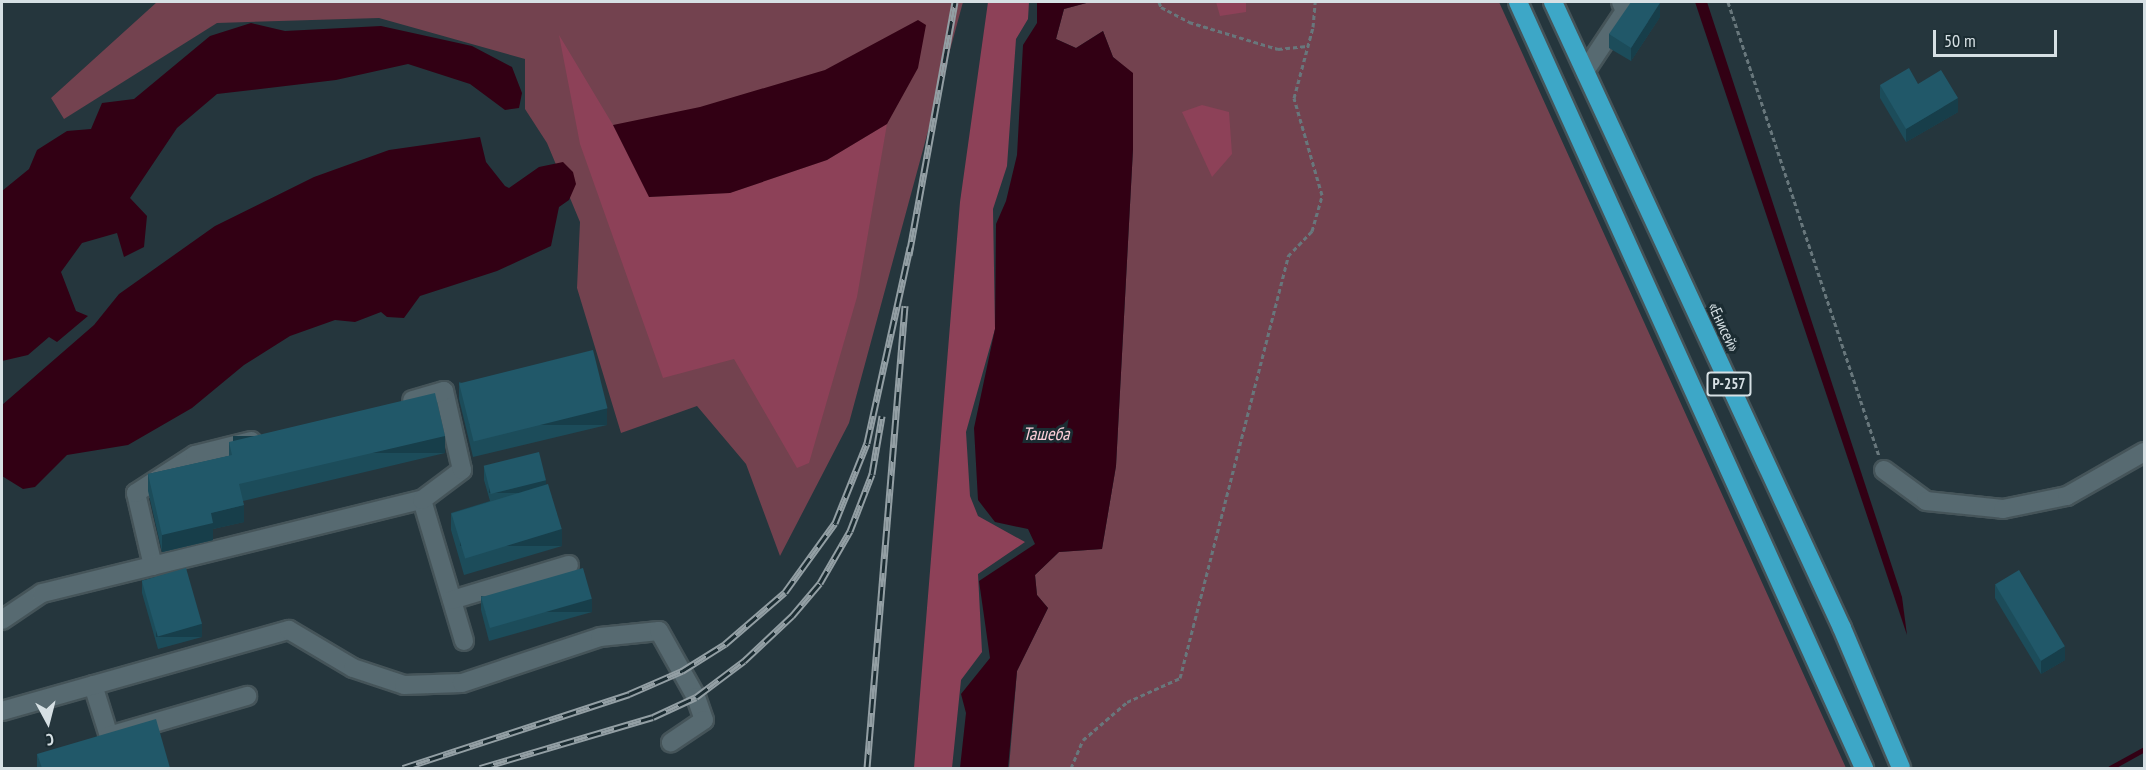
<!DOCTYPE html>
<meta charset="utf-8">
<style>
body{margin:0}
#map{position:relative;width:2146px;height:770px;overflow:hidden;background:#25363d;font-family:"PT Sans Narrow",sans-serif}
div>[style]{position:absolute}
.green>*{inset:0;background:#73424f}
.forest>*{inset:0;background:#8d4158}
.water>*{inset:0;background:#320014}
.stream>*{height:5px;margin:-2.5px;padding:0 2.5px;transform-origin:2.5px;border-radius:2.5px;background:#320014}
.path>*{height:3px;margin-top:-1.5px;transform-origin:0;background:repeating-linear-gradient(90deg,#68777c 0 4.5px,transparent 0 7.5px)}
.roads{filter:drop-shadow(2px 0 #455459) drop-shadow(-2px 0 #455459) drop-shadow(0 2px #455459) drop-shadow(0 -2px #455459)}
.minor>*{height:18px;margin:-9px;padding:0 9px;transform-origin:9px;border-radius:9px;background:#576a71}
.highway>*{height:18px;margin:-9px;padding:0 9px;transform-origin:9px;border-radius:9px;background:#3da7c7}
.rail>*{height:7px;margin-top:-3.5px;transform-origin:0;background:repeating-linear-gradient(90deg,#1b2c32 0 14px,#939fa4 0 28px);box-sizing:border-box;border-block:2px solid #939fa4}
.wall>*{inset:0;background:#1c4c5a}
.shaded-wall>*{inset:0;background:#173e4a;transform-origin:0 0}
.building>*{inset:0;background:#215869;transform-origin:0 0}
span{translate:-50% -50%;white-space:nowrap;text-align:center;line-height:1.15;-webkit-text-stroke:6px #1b2c32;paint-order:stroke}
.shield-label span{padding:2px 4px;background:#1b2c32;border:2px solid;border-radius:4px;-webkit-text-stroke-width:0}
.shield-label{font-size:15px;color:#d6e0e4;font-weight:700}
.street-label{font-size:16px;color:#d6e0e4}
.water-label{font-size:18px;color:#fbcdd8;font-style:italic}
.frame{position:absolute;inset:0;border:3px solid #d6e0e4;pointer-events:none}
.north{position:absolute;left:18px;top:692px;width:60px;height:60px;-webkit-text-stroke:4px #1b2c32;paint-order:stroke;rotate:173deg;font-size:16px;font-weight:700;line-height:24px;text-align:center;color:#d6e0e4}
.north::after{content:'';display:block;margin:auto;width:21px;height:27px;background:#d6e0e4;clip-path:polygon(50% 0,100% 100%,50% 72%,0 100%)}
.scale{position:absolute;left:1933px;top:30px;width:124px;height:27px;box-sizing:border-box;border:3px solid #d6e0e4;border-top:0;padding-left:8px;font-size:18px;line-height:21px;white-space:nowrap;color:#d6e0e4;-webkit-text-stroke:4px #1b2c32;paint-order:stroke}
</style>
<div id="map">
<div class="green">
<div style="clip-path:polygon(157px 2px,963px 2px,849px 423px,780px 556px,746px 464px,697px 406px,621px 433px,577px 288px,580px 222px,547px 143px,525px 109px,525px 59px,379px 18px,217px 23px,64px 119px,51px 98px)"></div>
<div style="clip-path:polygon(1090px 2px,1499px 2px,1846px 768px,1009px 768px,1017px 671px,1048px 608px,1037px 595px,1035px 575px,1059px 552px,1102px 549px,1116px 466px,1133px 149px,1133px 74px,1113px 57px,1103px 31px,1076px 48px,1056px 39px,1064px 9px)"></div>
</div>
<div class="forest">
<div style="clip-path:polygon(988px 2px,1029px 2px,1028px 19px,1016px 39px,1007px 166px,993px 209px,995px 329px,966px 432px,970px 496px,978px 516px,1025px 542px,978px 574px,982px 652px,961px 680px,952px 768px,914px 768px,960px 202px)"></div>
<div style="clip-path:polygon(1216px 2px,1246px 2px,1246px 12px,1220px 16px)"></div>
<div style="clip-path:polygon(559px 35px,613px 125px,650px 197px,730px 193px,827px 160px,887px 124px,857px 297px,809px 463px,797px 468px,734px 359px,663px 378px,580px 144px)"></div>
<div style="clip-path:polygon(1202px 105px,1229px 112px,1232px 154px,1212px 177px,1182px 112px)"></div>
</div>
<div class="water">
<div style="clip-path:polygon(1037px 2px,1090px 2px,1064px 9px,1056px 39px,1076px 48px,1103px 31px,1113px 57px,1133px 73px,1133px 149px,1116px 466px,1102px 549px,1059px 552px,1035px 575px,1037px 595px,1048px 608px,1017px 671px,1008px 768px,960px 768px,966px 713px,961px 694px,990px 658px,979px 581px,1035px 544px,1028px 529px,995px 522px,978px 500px,974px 428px,995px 329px,996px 224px,1006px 201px,1017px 155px,1023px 45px,1037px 23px)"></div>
<div style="clip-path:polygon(1695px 2px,1707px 2px,1902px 597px,1907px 635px)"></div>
<div style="clip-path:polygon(918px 20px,926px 25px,918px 68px,887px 124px,827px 160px,730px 193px,649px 197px,613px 125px,700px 107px,825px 70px)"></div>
<div style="clip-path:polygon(251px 23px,285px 31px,381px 26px,472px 46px,512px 67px,522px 93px,519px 108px,505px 110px,470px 84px,408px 64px,336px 80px,217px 94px,177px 128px,130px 198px,147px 216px,144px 247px,124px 257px,117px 233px,82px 243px,61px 272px,76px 311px,88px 316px,57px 342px,49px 337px,28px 355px,2px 361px,2px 191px,29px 169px,37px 150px,67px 131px,91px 129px,102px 103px,134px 99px,210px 36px)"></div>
<div style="clip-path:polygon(480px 137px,486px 162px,505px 186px,509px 188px,539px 167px,563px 162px,573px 172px,576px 184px,569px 200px,559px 207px,551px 246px,497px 271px,420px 296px,404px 318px,387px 317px,381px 312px,355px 322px,335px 320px,290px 336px,244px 365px,192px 408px,128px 445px,67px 455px,35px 487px,23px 489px,2px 476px,2px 405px,94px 325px,119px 294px,215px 226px,314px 177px,389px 150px)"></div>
</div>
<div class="stream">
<div style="left:2110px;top:768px;width:39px;rotate:-29deg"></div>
</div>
<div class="path">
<div style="left:1159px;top:2px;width:5px;rotate:68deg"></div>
<div style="left:1161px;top:7px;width:32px;rotate:28deg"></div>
<div style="left:1189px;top:22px;width:93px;rotate:16.9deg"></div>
<div style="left:1278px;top:49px;width:29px;rotate:-6deg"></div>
<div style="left:1728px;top:2px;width:478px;rotate:71.6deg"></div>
<div style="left:1071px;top:768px;width:30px;rotate:-67deg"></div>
<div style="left:1083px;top:740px;width:58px;rotate:-40.8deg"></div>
<div style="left:1127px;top:702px;width:58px;rotate:-24.4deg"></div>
<div style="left:1180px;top:678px;width:436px;rotate:-75.6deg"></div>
<div style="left:1288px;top:256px;width:35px;rotate:-46deg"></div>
<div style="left:1312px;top:231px;width:37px;rotate:-74deg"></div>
<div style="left:1322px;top:195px;width:101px;rotate:-106.1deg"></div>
<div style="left:1294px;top:98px;width:73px;rotate:-75deg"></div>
<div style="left:1313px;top:27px;width:25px;rotate:-85deg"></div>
</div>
<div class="roads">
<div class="minor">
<div style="left:1585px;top:71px;width:72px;rotate:-56.3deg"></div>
<div style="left:1625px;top:11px;width:10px;rotate:-114deg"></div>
<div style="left:1884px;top:470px;width:52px;rotate:36.4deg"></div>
<div style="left:1926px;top:501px;width:77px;rotate:5.9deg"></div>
<div style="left:2003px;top:509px;width:65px;rotate:-11.5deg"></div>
<div style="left:2067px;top:496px;width:89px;rotate:-29.7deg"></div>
<div style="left:422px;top:500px;width:147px;rotate:73.4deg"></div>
<div style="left:153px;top:566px;width:75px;rotate:-103.1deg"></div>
<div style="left:136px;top:493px;width:70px;rotate:-32.8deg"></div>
<div style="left:195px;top:455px;width:58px;rotate:-14deg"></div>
<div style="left:452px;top:600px;width:122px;rotate:-16.7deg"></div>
<div style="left:2px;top:620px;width:48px;rotate:-34deg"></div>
<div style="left:42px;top:593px;width:391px;rotate:-13.8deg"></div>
<div style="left:422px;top:500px;width:50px;rotate:-36.9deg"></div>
<div style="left:462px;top:470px;width:81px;rotate:-102.8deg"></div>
<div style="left:444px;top:391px;width:33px;rotate:164deg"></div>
<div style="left:93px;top:685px;width:53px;rotate:72.6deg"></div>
<div style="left:109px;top:736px;width:144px;rotate:-16.2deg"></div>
<div style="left:2px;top:711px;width:298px;rotate:-15.8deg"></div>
<div style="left:289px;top:630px;width:74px;rotate:30.7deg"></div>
<div style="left:353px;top:668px;width:54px;rotate:18.4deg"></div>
<div style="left:404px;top:685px;width:58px;rotate:-2deg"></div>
<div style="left:462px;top:683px;width:145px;rotate:-18.4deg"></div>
<div style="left:600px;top:637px;width:59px;rotate:-5.8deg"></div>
<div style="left:659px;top:631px;width:76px;rotate:60.7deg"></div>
<div style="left:696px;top:697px;width:24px;rotate:71deg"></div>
<div style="left:704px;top:720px;width:40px;rotate:146deg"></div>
</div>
<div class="highway">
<div style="left:1518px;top:2px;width:841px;rotate:65.69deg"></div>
<div style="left:1553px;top:2px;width:689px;rotate:65.22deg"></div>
<div style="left:1842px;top:628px;width:152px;rotate:67.1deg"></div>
</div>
</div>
<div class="rail">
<div style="left:909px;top:255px;width:257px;rotate:-79.7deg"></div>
<div style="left:403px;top:768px;width:238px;rotate:-18.1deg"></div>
<div style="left:629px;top:694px;width:58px;rotate:-23.5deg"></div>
<div style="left:682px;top:671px;width:51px;rotate:-32.1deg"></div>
<div style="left:725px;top:644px;width:79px;rotate:-40.9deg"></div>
<div style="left:785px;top:592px;width:85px;rotate:-54.1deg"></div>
<div style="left:835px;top:523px;width:86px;rotate:-68.2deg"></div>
<div style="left:867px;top:443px;width:201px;rotate:-77.6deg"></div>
<div style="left:480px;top:768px;width:180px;rotate:-16.4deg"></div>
<div style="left:653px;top:717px;width:47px;rotate:-24.9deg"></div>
<div style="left:696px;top:697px;width:60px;rotate:-36.9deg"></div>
<div style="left:744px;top:661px;width:66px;rotate:-43.2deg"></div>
<div style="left:792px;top:616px;width:43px;rotate:-49.7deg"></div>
<div style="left:820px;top:583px;width:60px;rotate:-60deg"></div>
<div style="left:850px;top:531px;width:61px;rotate:-68.9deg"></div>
<div style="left:872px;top:474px;width:59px;rotate:-80.2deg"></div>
<div style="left:867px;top:768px;width:464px;rotate:-85.3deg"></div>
</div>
<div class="wall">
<div style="clip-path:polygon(1660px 17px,1631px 61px,1609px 48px,1609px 34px)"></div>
<div style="clip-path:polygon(1880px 85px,1958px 112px,1906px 142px,1880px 98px)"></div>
<div style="clip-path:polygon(459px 382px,607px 425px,473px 457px,459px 399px)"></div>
<div style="clip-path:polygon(229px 442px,445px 453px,243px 501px,244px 522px,213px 529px,213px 540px,162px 552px,148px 491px,148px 474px,229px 456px)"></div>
<div style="clip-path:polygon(484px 467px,546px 484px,562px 546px,464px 575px,451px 530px,451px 513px,490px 501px,484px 480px)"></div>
<div style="clip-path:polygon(142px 580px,202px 637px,158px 649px,142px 593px)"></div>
<div style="clip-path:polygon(1995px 585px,2065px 660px,2041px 674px,1995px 598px)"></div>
<div style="clip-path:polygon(481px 596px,592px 612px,489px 641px,481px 610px)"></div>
<div style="clip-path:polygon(37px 754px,170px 768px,37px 768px)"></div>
</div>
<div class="shaded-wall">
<div style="clip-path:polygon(1660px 3px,1660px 17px,1631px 61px,1631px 48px)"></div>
<div style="clip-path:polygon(1958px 98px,1958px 112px,1906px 142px,1906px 129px)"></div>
<div style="left:607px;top:408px;width:17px;height:138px;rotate:90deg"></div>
<div style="left:445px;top:436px;width:17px;height:212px;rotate:90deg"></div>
<div style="left:546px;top:480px;width:13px;height:57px;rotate:90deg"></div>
<div style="clip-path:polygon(244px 505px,244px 522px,213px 529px,213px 540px,162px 552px,162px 535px,211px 513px)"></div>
<div style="left:562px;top:529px;width:17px;height:102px;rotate:90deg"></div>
<div style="left:592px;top:599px;width:13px;height:107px;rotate:90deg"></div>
<div style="left:202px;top:624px;width:13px;height:46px;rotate:90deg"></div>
<div style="clip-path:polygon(2065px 646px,2065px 660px,2041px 674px,2041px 661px)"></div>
</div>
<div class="building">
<div style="clip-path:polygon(1631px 2px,1657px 2px,1660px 3px,1631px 48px,1609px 34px)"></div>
<div style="clip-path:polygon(1909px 68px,1918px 84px,1941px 70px,1958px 98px,1906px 129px,1880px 85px)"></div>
<div style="left:593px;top:350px;width:60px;height:138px;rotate:76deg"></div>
<div style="clip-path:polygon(435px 393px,445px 436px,239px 484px,244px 505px,211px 513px,213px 523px,162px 535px,148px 474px,232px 455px,229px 442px)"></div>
<div style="left:539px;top:452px;width:29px;height:57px;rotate:76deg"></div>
<div style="left:548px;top:484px;width:47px;height:101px;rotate:73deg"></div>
<div style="left:186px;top:568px;width:58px;height:46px;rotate:74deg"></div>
<div style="left:583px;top:568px;width:32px;height:106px;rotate:74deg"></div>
<div style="left:2019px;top:570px;width:89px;height:28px;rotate:59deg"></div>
<div style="clip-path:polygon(156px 719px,170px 768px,42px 768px,37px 754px)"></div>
</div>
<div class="shield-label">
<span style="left:1729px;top:384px">Р-257</span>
</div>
<div class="street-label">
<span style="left:1724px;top:327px;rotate:65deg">«Енисей»</span>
</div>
<div class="water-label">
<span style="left:1046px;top:434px">Ташеба</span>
</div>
<div class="frame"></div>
<div class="north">С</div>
<div class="scale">50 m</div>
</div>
